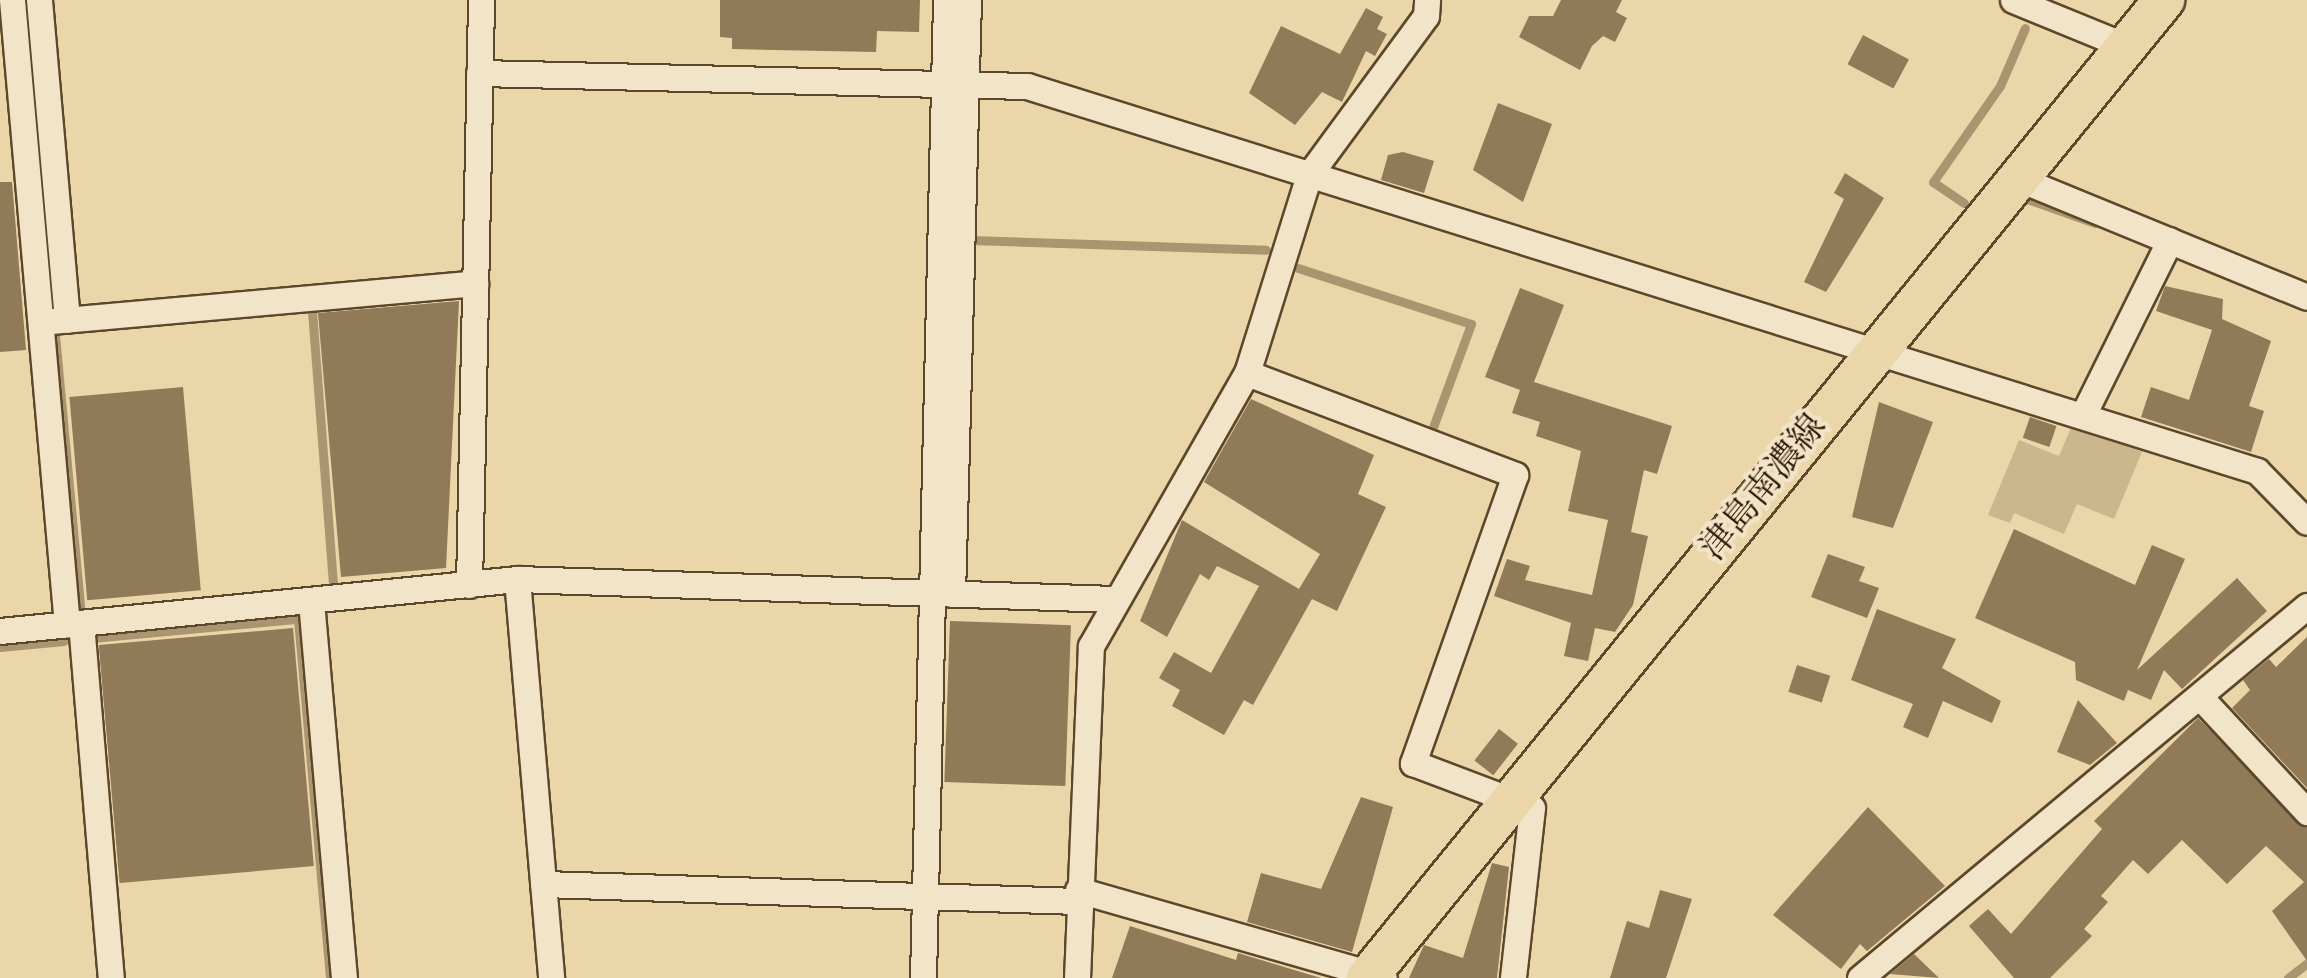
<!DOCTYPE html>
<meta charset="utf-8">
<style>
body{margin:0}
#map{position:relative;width:2307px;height:978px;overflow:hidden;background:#ebd6aa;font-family:"IM FELL Great Primer","Noto Serif JP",serif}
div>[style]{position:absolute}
.green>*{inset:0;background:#cbb68d}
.stream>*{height:9px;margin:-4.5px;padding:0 4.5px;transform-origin:4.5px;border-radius:4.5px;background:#ab9570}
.building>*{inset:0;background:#907a58;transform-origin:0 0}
.roads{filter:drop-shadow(2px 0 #5d472a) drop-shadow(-2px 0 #5d472a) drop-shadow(0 2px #5d472a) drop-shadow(0 -2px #5d472a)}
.minor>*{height:25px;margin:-12.5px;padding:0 12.5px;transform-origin:12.5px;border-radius:12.5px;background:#f2e4c8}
.primary>*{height:40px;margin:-20px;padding:0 20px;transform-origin:20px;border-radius:20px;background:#ebd6aa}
span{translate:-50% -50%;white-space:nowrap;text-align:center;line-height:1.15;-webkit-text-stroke:8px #f2e4c8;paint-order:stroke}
.street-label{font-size:35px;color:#2e1700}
</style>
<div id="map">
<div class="green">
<div style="clip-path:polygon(2073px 423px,2142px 452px,2114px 519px,2077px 504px,2064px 534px,2014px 513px,2010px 523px,1988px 515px,2019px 440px,2059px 456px)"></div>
</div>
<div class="stream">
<div style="left:25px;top:0;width:307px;rotate:85deg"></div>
<div style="left:2030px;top:200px;width:69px;rotate:19.5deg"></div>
<div style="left:1964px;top:203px;width:37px;rotate:-146deg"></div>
<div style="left:1933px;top:182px;width:117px;rotate:-55.1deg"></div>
<div style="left:2000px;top:86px;width:63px;rotate:-66.7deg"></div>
<div style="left:970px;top:240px;width:296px;rotate:1.9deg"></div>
<div style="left:1298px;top:268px;width:182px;rotate:17.9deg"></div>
<div style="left:1471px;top:324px;width:113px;rotate:110.2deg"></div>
<div style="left:312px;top:311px;width:273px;rotate:85.6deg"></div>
<div style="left:55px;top:335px;width:272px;rotate:84.7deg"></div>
<div style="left:92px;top:638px;width:207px;rotate:-5.3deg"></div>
<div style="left:298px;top:619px;width:360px;rotate:84.9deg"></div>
<div style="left:0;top:647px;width:64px;rotate:-5.4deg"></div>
<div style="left:2288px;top:978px;width:24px;rotate:-38deg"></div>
</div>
<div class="building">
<div style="clip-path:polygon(720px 0,920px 0,919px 32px,877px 31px,876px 52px,732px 49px,732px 38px,720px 37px)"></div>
<div style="clip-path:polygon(1561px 0,1622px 0,1616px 12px,1627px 18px,1615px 42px,1603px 36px,1592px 46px,1580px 70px,1519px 37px,1529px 16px,1553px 16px)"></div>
<div style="clip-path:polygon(1366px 8px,1383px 17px,1377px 29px,1387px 34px,1375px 56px,1366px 51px,1342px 102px,1322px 92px,1295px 125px,1249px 93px,1281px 26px,1340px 54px)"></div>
<div style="left:1863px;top:35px;width:52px;height:33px;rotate:28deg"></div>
<div style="clip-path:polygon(1498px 103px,1552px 124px,1523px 202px,1473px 170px)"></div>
<div style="clip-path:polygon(1403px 152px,1434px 161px,1424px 193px,1381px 180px,1388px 155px)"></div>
<div style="clip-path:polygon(1845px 173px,1884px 198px,1826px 292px,1804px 282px,1844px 199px,1834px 193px)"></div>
<div style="clip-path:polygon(0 182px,12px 182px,26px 350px,0 352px)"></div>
<div style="clip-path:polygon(2165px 286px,2223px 299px,2222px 319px,2271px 341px,2249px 406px,2264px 411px,2251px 452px,2141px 417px,2151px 387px,2189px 400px,2212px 330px,2156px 311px)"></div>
<div style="clip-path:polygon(1520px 288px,1564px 305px,1534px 382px,1672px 426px,1657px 474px,1644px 470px,1631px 532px,1648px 536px,1633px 605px,1615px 632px,1595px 628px,1588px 661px,1564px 656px,1571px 623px,1494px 596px,1507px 559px,1530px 566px,1525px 580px,1592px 595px,1608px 520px,1568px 511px,1581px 451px,1536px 436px,1540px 422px,1512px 413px,1520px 390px,1485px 377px)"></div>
<div style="clip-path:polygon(459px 301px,446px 568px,341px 577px,318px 313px)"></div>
<div style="left:183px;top:387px;width:204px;height:114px;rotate:85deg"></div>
<div style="clip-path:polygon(1251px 399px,1374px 455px,1358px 494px,1386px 507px,1337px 611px,1312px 599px,1253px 705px,1244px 700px,1224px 735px,1172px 706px,1180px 690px,1159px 678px,1174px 652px,1211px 673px,1259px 586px,1217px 566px,1209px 580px,1200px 574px,1167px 637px,1140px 621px,1182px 520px,1299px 589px,1320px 554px,1204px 482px)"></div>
<div style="clip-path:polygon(1879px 402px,1933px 422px,1893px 528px,1852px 517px)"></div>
<div style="left:2030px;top:417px;width:28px;height:22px;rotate:19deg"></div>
<div style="clip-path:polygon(2014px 529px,2135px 585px,2152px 545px,2185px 559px,2137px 670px,2237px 578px,2267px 611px,2182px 689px,2164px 670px,2151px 700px,2128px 690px,2124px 701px,2076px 680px,2075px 662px,1975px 618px)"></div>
<div style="clip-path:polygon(1828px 554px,1865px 567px,1859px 581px,1879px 588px,1867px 618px,1811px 597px)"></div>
<div style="clip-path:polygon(1877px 609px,1956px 639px,1942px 668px,2001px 701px,1992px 723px,1943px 701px,1928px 738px,1903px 727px,1913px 704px,1851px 680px)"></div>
<div style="left:950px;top:621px;width:121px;height:161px;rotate:2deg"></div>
<div style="left:293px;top:628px;width:239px;height:195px;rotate:85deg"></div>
<div style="clip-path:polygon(2307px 637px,2307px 788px,2232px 708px,2250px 690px,2243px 680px,2269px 659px,2276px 667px)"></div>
<div style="left:1797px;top:665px;width:35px;height:28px;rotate:18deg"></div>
<div style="clip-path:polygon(2078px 700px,2117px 743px,2090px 765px,2057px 752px)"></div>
<div style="clip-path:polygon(2198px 718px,2307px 828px,2307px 961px,2272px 911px,2304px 882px,2266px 846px,2227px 884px,2182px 840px,2148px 874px,2133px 860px,2101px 896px,2108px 902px,2084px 929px,2092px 936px,2050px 978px,2014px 978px,1969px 926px,1988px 909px,2011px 934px,2102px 829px,2094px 821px)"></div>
<div style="left:1499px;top:729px;width:24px;height:40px;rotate:38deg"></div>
<div style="clip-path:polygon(1361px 797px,1393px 807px,1352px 952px,1247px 922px,1261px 873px,1321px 889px)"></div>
<div style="clip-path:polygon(1868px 807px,1945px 886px,1867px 951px,1860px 944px,1841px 969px,1773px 915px)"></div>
<div style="clip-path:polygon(1492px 863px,1509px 867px,1497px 978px,1409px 978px,1424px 945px,1463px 958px)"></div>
<div style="clip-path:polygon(1660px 890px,1692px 899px,1666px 978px,1610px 978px,1627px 921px,1649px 928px)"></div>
<div style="clip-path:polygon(1130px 926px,1236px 960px,1238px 953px,1321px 978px,1112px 978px)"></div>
<div style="clip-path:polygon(1914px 954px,1939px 978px,1890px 974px)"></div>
</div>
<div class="roads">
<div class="minor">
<div style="left:12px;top:0;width:627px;rotate:84.97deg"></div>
<div style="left:39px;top:0;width:321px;rotate:85deg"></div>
<div style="left:2013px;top:0;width:122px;rotate:22.2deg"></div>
<div style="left:479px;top:73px;width:548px;rotate:1.36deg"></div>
<div style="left:1027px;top:86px;width:1289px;rotate:17.38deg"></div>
<div style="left:2257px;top:471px;width:71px;rotate:45.6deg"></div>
<div style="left:2017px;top:178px;width:313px;rotate:22.3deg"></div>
<div style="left:41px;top:322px;width:436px;rotate:-5.1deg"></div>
<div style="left:1247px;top:373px;width:287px;rotate:20.8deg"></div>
<div style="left:1515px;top:475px;width:306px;rotate:109.5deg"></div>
<div style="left:1413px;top:763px;width:127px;rotate:20.7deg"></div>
<div style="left:1532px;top:808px;width:171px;rotate:96.4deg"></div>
<div style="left:2083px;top:415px;width:195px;rotate:-63.6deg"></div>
<div style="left:517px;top:579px;width:400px;rotate:85.1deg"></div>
<div style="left:469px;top:585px;width:585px;rotate:-88.82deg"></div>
<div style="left:952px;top:594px;width:594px;rotate:-88.46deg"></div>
<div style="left:311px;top:601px;width:378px;rotate:85deg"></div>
<div style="left:81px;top:623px;width:356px;rotate:85.2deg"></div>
<div style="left:0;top:631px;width:520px;rotate:-5.74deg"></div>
<div style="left:517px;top:579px;width:596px;rotate:1.92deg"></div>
<div style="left:2201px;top:698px;width:156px;rotate:47.1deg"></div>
<div style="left:543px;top:884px;width:535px;rotate:1.82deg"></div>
<div style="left:1078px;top:890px;width:318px;rotate:16deg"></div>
<div style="left:923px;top:978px;width:978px;rotate:-88.65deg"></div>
<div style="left:1077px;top:978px;width:332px;rotate:-87.6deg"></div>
<div style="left:1091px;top:646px;width:314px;rotate:-60.3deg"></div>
<div style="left:1247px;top:373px;width:207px;rotate:-72.6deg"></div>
<div style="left:1309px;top:175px;width:197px;rotate:-53.7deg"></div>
<div style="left:1426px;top:16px;width:16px;rotate:-86deg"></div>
<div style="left:1860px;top:978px;width:582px;rotate:-39.77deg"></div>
</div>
<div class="primary">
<div style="left:1367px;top:978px;width:1262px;rotate:-50.82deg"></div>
</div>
</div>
<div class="street-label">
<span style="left:1763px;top:487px;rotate:-51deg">津島南濃線</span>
</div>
</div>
